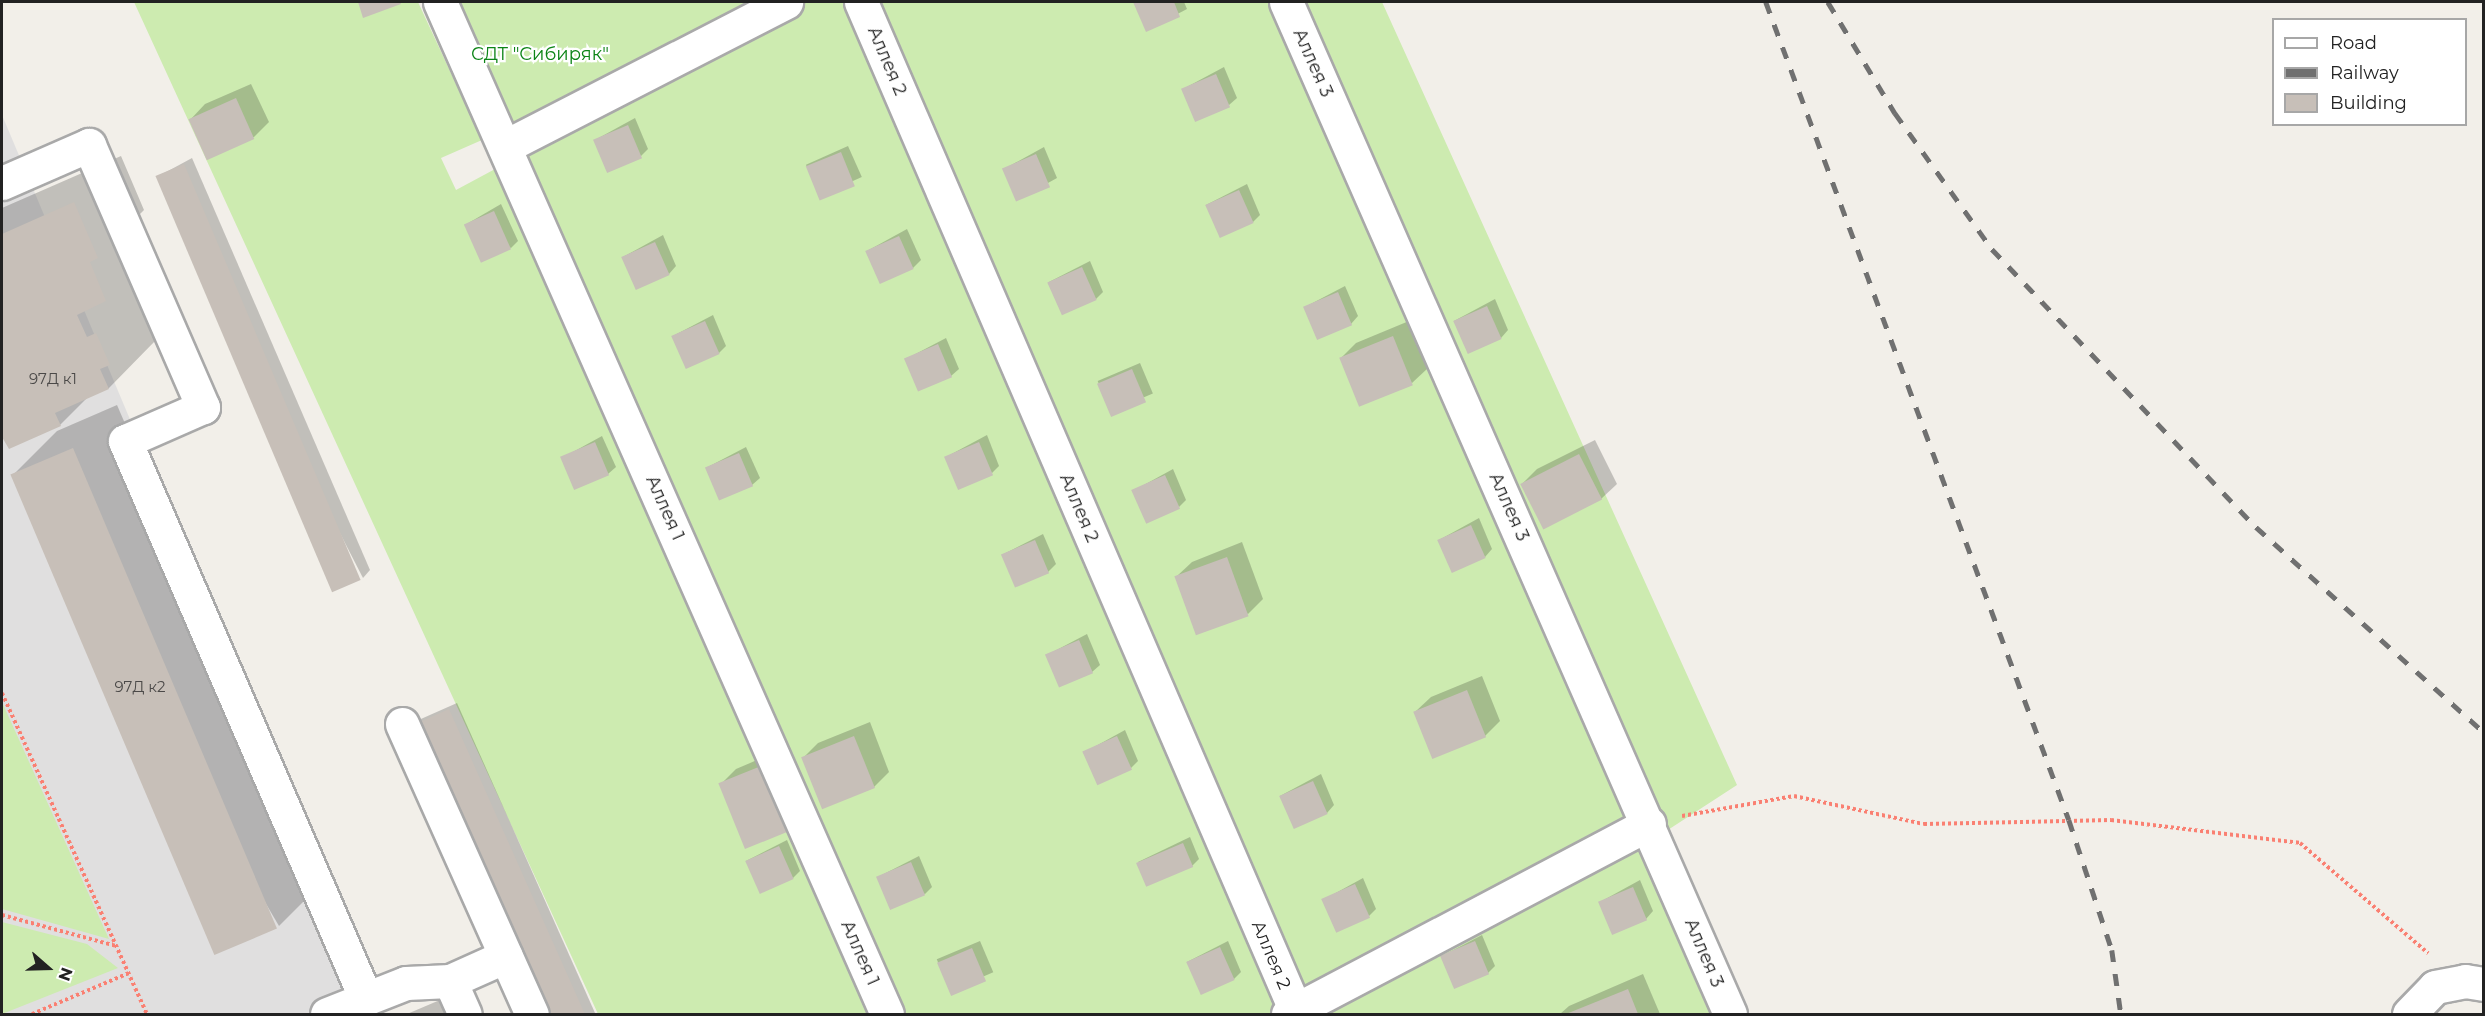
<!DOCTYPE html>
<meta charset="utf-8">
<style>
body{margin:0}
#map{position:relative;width:2485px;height:1016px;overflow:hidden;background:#f2efe9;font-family:Montserrat,sans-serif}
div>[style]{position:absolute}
.residential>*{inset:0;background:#e0dfdf}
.grass>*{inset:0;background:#cdebb0}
.shadow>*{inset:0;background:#0003;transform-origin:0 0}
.building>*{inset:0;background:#c7bfb8;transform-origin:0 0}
.path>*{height:4px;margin-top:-2px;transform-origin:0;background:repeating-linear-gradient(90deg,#fa8072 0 3px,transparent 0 6px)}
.roads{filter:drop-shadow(2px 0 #a9a9a9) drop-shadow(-2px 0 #a9a9a9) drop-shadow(0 2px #a9a9a9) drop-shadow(0 -2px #a9a9a9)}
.minor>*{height:33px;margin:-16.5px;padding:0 16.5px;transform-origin:16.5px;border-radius:16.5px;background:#fff}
.rail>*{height:4.5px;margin-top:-2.25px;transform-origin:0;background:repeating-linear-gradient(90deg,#707070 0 12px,transparent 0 24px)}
span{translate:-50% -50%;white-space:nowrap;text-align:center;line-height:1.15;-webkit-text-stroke:4.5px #fff;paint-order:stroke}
.number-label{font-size:15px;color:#4b4948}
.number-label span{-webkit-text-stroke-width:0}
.park-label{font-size:18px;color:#0c8416}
.street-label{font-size:18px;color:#222}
.frame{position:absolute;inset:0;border:3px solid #222;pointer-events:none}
.legend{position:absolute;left:2272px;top:18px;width:195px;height:108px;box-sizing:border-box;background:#fff;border:2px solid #a7a7a7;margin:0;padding:8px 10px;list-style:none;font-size:18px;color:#222}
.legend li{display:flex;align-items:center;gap:12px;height:30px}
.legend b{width:30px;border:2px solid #a7a7a7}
.north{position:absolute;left:18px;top:938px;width:60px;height:60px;-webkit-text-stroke:4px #fff;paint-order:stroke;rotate:110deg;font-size:16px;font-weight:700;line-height:24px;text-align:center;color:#222}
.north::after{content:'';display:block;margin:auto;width:21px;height:27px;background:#222;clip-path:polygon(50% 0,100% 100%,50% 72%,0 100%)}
</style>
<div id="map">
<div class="residential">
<div style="clip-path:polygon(2px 115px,380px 1014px,2px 1014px)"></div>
</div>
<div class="grass">
<div style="clip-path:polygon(134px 2px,418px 2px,482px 140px,441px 158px,456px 190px,807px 2px,1382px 2px,1737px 785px,1654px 839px,1739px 1014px,598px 1014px)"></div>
<div style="clip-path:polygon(456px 2px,750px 2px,514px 128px)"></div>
<div style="clip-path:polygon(2px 702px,109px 939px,2px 909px)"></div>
<div style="clip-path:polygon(2px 922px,87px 944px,118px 968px,2px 1014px)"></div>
</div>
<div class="shadow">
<div style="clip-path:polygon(359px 2px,402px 2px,364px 16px)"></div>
<div style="clip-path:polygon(1134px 2px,1184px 2px,1187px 9px,1147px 30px)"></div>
<div style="clip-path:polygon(1224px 67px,1237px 98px,1229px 105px,1183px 89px)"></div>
<div style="clip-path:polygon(251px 84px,269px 122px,254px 137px,207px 158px,190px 120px,205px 104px)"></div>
<div style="clip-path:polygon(635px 118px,648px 149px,641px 156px,595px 140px)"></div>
<div style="left:848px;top:146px;width:34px;height:46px;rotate:66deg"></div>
<div style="clip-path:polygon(1044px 147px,1057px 178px,1017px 200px,1004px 169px)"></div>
<div style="clip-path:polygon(121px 156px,144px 210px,137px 217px,152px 253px,128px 278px,134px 291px,143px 287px,156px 317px,148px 325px,155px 341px,109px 388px,88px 397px,60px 425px,2px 435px,2px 208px)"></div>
<div style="clip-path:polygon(192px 158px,370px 570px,363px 578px,157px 177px)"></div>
<div style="clip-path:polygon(1247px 184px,1260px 215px,1253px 222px,1206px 205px)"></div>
<div style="clip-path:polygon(501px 204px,518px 241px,511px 248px,465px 225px)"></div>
<div style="clip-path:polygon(907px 229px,921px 260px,913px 268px,867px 251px)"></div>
<div style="clip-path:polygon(663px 235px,676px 266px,669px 274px,623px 257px)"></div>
<div style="clip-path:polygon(1090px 261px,1103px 292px,1096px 299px,1049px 282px)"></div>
<div style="clip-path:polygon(1345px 286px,1358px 316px,1351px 324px,1305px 307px)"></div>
<div style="clip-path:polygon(1495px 299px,1508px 330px,1501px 338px,1454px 321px)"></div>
<div style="clip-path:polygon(713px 315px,726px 346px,719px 353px,673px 336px)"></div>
<div style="clip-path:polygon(1409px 321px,1428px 368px,1412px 383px,1341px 358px,1356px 343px)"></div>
<div style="clip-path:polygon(946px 338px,959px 369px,951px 376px,906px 359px)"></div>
<div style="left:1140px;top:363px;width:33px;height:46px;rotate:67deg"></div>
<div style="clip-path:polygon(117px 405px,323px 882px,279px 926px,13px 475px,57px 431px)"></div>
<div style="clip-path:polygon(987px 435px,999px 466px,992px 473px,946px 457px)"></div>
<div style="clip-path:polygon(602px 436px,616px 467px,608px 474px,562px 458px)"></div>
<div style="clip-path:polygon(1595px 440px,1617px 484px,1601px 499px,1522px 484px,1537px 469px)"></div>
<div style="clip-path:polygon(746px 447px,760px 478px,752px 485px,706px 468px)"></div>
<div style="clip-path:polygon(1173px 469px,1186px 500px,1179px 507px,1133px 491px)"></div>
<div style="clip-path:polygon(1479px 518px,1492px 549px,1485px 557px,1439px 540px)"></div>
<div style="clip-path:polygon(1043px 534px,1056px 564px,1048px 572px,1002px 555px)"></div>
<div style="clip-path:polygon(1242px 542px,1263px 599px,1248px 614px,1176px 577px,1192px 562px)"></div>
<div style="clip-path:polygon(1087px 634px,1100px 665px,1092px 672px,1047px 655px)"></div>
<div style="clip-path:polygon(1482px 676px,1500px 721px,1485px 736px,1415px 712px,1431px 697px)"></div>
<div style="left:457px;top:703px;width:341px;height:47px;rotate:66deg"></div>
<div style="clip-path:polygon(870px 722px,889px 772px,874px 787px,803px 758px,818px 743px)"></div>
<div style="clip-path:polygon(1125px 730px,1138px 761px,1131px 768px,1085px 752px)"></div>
<div style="clip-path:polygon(776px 752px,802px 815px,787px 831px,721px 784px,736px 769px)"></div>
<div style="clip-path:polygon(1321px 774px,1334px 805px,1327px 813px,1280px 796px)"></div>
<div style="clip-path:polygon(1190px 837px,1199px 859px,1192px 866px,1138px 862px)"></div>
<div style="clip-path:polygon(787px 840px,800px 871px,793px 878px,746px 861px)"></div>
<div style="clip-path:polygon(919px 856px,932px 887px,925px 894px,878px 877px)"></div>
<div style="clip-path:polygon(1363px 878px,1376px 909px,1369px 916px,1323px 900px)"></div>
<div style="clip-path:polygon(1640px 880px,1653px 911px,1646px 919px,1600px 902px)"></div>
<div style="clip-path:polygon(1482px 935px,1495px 966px,1488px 973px,1442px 956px)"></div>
<div style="left:980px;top:941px;width:34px;height:47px;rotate:67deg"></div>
<div style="clip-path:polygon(1228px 941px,1241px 972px,1234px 979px,1187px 962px)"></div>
<div style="clip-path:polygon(1643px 974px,1660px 1014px,1560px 1014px,1569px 1006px)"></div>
<div style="clip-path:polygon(447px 997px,455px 1014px,407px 1014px)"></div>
</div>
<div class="building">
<div style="clip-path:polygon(358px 2px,400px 2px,401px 4px,363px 18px)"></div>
<div style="clip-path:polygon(1133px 2px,1174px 2px,1180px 17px,1146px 32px)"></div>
<div style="left:1216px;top:74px;width:36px;height:38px;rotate:67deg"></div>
<div style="left:236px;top:98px;width:45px;height:52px;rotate:66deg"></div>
<div style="left:628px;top:125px;width:36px;height:38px;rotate:67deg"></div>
<div style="left:841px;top:152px;width:37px;height:38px;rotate:68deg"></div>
<div style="left:1036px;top:154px;width:36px;height:37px;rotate:67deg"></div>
<div style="left:184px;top:164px;width:452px;height:31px;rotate:67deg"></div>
<div style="left:1239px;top:190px;width:36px;height:37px;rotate:66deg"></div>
<div style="clip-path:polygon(74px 202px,98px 258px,90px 262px,106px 301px,77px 315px,87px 337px,96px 333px,110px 365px,100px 369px,109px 389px,55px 413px,61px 426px,9px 449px,2px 437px,2px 234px)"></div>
<div style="left:494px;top:211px;width:42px;height:33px;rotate:66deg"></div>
<div style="left:899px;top:236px;width:36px;height:37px;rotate:66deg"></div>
<div style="left:655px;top:242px;width:36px;height:37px;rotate:66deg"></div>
<div style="left:1082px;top:267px;width:36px;height:38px;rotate:66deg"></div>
<div style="left:1338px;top:292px;width:36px;height:38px;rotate:67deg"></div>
<div style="left:1487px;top:306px;width:36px;height:37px;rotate:66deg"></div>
<div style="left:705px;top:321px;width:36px;height:37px;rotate:66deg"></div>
<div style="left:1393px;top:336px;width:53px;height:58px;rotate:68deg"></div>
<div style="left:938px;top:344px;width:36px;height:37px;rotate:67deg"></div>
<div style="left:1132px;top:369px;width:36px;height:38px;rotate:67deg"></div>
<div style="left:595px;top:442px;width:36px;height:38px;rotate:67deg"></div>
<div style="left:979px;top:442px;width:36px;height:38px;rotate:67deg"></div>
<div style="left:73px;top:448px;width:522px;height:68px;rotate:67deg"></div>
<div style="left:739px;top:453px;width:36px;height:37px;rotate:67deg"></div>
<div style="left:1579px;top:454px;width:51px;height:66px;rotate:63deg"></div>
<div style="left:1165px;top:475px;width:37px;height:37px;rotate:66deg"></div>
<div style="left:1471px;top:525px;width:36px;height:37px;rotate:66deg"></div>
<div style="left:1035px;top:540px;width:36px;height:37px;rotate:67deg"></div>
<div style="left:1227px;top:557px;width:63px;height:56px;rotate:70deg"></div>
<div style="left:1079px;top:640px;width:36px;height:37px;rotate:67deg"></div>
<div style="left:1467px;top:690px;width:51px;height:58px;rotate:68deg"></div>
<div style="left:449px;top:709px;width:334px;height:38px;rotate:66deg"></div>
<div style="left:854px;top:736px;width:56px;height:57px;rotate:68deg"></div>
<div style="left:1117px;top:736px;width:37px;height:38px;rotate:66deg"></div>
<div style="left:761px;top:766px;width:71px;height:46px;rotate:68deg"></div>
<div style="left:1313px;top:781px;width:36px;height:37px;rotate:66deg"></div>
<div style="left:1183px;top:843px;width:26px;height:51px;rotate:67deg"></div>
<div style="left:779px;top:846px;width:36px;height:37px;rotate:66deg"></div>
<div style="left:911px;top:862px;width:36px;height:38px;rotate:67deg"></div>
<div style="left:1355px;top:884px;width:37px;height:37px;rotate:66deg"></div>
<div style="left:1633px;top:887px;width:36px;height:38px;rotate:67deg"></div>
<div style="left:1475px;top:941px;width:36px;height:38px;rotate:67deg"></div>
<div style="left:1220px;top:947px;width:36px;height:37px;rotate:66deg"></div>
<div style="left:972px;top:948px;width:36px;height:38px;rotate:67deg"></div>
<div style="clip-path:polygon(1628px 989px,1638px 1014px,1566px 1014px)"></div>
</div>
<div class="path">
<div style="left:2px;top:693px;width:352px;rotate:65.7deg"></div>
<div style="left:1682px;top:816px;width:114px;rotate:-10.1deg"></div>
<div style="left:1794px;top:796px;width:133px;rotate:12.2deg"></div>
<div style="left:1924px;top:824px;width:187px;rotate:-1.2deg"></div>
<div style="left:2111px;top:820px;width:190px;rotate:6.9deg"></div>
<div style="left:2300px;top:843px;width:169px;rotate:40.7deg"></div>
<div style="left:2px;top:915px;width:118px;rotate:15.2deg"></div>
<div style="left:32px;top:1014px;width:105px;rotate:-22.9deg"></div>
</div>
<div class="roads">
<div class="minor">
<div style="left:440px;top:2px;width:1106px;rotate:66.17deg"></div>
<div style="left:861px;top:2px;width:1102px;rotate:66.69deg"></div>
<div style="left:1286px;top:2px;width:1105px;rotate:66.31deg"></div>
<div style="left:506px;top:146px;width:315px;rotate:-27.2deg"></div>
<div style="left:2px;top:183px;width:95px;rotate:-23.6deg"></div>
<div style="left:89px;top:145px;width:286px;rotate:66.5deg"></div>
<div style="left:203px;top:407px;width:85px;rotate:156.4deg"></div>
<div style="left:125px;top:441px;width:608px;rotate:66.64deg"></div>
<div style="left:402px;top:724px;width:318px;rotate:65.9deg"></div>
<div style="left:450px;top:981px;width:36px;rotate:66deg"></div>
<div style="left:327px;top:1014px;width:85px;rotate:-21.4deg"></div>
<div style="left:406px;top:983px;width:44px;rotate:-2.6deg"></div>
<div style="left:450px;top:981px;width:61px;rotate:-24.1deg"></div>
<div style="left:1288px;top:1014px;width:408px;rotate:-27.8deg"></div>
<div style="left:2409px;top:1014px;width:37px;rotate:-46deg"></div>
<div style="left:2435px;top:987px;width:31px;rotate:-11deg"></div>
<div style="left:2465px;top:981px;width:19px;rotate:9deg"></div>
</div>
</div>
<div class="rail">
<div style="left:1766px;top:2px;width:872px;rotate:69.67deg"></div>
<div style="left:2069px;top:820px;width:137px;rotate:71.7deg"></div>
<div style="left:2112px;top:950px;width:65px;rotate:82deg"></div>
<div style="left:1828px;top:2px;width:130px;rotate:58.9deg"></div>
<div style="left:1895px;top:113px;width:167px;rotate:54.5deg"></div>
<div style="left:1992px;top:249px;width:383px;rotate:46.5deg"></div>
<div style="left:2256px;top:527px;width:307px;rotate:42deg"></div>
</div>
<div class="number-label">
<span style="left:53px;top:379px">97Д к1</span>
<span style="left:140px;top:687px">97Д к2</span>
</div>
<div class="park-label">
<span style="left:540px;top:54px">СДТ "Сибиряк"</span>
</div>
<div class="street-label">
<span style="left:887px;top:61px;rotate:67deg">Аллея 2</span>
<span style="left:1313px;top:63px;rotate:66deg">Аллея 3</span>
<span style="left:1509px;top:507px;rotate:66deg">Аллея 3</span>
<span style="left:665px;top:508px;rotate:66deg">Аллея 1</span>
<span style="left:1079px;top:508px;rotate:67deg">Аллея 2</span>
<span style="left:860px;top:953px;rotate:66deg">Аллея 1</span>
<span style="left:1704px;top:953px;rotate:67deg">Аллея 3</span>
<span style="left:1271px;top:955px;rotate:67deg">Аллея 2</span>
</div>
<div class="frame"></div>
<ul class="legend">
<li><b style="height:8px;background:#fff"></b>Road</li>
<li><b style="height:8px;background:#707070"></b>Railway</li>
<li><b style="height:16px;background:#c7bfb8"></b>Building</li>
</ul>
<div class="north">N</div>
</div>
